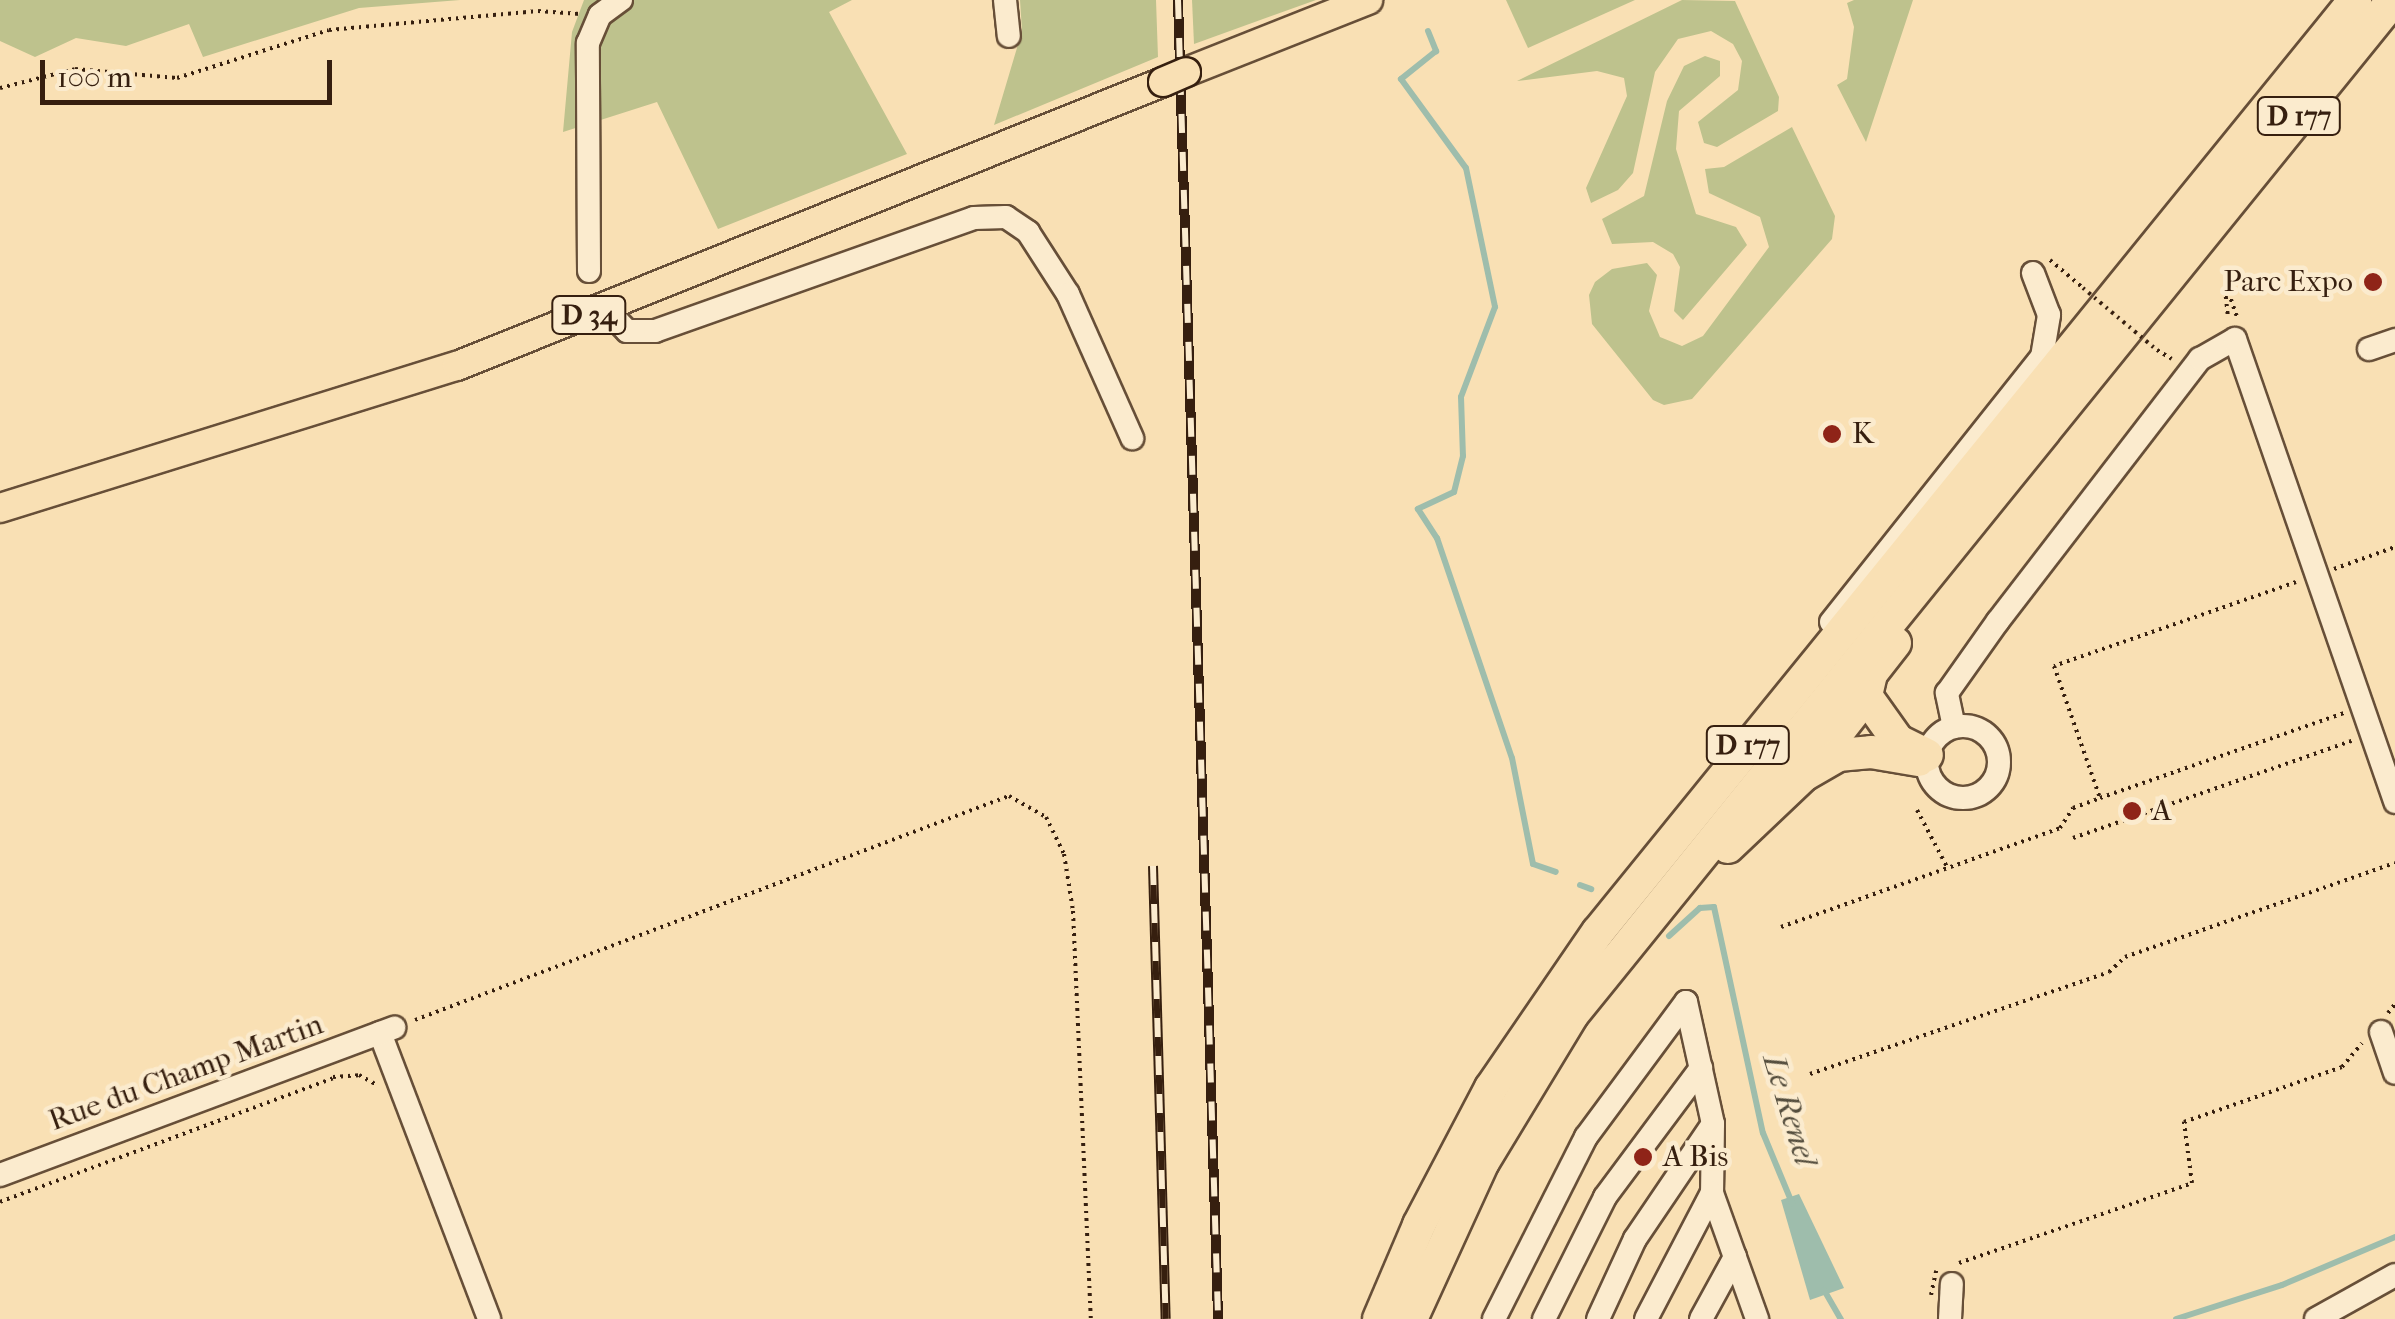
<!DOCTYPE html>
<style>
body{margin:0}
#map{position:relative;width:2395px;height:1319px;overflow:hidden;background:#f9e0b4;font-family:"IM FELL French Canon",serif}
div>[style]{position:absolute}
.green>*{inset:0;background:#bec28d}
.water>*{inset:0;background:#9ebdac}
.stream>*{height:6px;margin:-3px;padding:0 3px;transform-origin:3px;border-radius:3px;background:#9ebdac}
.path>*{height:4px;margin-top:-2px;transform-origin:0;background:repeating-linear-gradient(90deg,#361f0f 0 2.5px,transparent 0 7.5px)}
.roads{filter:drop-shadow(2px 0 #674f38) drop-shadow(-2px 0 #674f38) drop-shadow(0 2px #674f38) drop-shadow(0 -2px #674f38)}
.minor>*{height:22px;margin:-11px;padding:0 11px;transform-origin:11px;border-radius:11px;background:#fbebce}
.minor>.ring{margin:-11px;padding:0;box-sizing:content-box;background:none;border:22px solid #fbebce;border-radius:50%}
.major>*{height:28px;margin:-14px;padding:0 14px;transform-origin:14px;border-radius:14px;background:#f9e0b4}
.highway>*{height:32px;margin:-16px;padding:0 16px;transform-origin:16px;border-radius:16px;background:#f9e0b4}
.rail>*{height:10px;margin-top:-5px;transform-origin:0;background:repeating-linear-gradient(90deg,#fbebce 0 19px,#361f0f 0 38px);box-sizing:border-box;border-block:2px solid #361f0f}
.path-bridge>*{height:4px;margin-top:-2px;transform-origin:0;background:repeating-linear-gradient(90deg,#361f0f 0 2.5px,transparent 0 7.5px)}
.bridges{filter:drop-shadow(2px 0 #361f0f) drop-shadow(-2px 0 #361f0f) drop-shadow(0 2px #361f0f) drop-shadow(0 -2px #361f0f)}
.major-bridge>*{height:28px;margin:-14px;padding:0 14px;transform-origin:14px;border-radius:14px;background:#f9e0b4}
.dots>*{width:28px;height:28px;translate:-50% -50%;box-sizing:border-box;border:5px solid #fbebce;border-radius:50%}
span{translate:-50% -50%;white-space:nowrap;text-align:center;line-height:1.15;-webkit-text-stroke:9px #fbebce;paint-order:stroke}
.shield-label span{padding:2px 8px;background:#fbebce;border:2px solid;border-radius:8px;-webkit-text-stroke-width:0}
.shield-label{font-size:28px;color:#361f0f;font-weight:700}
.poi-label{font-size:30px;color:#361f0f}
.right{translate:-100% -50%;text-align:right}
.left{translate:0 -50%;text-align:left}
.street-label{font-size:30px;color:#361f0f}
.water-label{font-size:32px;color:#554e3e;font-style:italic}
.scale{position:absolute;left:40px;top:60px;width:292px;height:45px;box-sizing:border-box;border:5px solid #361f0f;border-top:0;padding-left:12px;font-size:30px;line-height:35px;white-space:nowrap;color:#361f0f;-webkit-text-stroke:8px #fbebce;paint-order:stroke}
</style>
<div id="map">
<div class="green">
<div style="clip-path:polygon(0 0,460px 0,359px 8px,203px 57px,189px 24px,126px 46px,76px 38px,35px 57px,0 41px)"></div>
<div style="clip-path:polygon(584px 0,852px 0,829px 12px,907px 154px,718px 229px,657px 102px,563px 132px,572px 32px)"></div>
<div style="clip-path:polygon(1020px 0,1156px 0,1158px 57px,994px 125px,1022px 31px)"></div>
<div style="clip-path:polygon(1192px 0,1316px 0,1194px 44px)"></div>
<div style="clip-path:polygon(1506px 0,1635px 0,1528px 48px)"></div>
<div style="clip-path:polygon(1682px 0,1735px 1px,1779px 97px,1778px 111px,1717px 147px,1704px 143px,1698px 122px,1738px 90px,1742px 61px,1733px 44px,1711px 31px,1678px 39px,1655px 72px,1633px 173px,1618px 190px,1591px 203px,1586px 188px,1627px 96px,1624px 78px,1597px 71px,1517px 81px)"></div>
<div style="clip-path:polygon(1854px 0,1913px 0,1866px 142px,1837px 85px,1847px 79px,1854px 27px,1847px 3px)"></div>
<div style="clip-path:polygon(1705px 56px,1720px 61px,1720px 76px,1679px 111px,1676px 149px,1696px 214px,1736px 227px,1747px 245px,1683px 320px,1674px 311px,1680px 267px,1673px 254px,1653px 242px,1612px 244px,1602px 219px,1644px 196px,1667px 101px,1684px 66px)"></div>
<div style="clip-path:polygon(1792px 127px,1835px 216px,1832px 239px,1692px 399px,1664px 405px,1653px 400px,1592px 324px,1589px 295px,1595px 282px,1612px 269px,1647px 263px,1657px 275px,1649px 311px,1660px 337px,1682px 346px,1703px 336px,1769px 247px,1760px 217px,1709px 193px,1705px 169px,1724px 167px)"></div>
</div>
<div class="water">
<div style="clip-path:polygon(1799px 1194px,1844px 1288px,1810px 1300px,1781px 1200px)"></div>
</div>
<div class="stream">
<div style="left:1428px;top:31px;width:22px;rotate:68deg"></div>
<div style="left:1436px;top:51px;width:45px;rotate:141.3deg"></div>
<div style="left:1401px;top:79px;width:110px;rotate:53.9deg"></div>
<div style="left:1466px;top:168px;width:142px;rotate:78.2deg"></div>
<div style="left:1495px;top:307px;width:96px;rotate:110.7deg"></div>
<div style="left:1461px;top:397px;width:59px;rotate:88.1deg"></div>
<div style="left:1463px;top:456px;width:37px;rotate:104deg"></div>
<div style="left:1454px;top:492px;width:40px;rotate:155deg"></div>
<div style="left:1418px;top:509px;width:35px;rotate:57deg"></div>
<div style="left:1437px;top:538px;width:232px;rotate:71.2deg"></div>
<div style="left:1512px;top:758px;width:108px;rotate:78.8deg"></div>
<div style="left:1533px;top:864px;width:24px;rotate:19deg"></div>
<div style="left:1580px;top:885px;width:12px;rotate:20deg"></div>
<div style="left:1669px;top:936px;width:42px;rotate:-42.1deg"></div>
<div style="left:1700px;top:908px;width:14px;rotate:-4deg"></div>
<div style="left:1714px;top:907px;width:231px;rotate:77.8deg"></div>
<div style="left:1763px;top:1133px;width:76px;rotate:67.5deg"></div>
<div style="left:1824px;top:1290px;width:34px;rotate:60deg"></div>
<div style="left:2176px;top:1319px;width:111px;rotate:-17.8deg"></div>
<div style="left:2282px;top:1285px;width:123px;rotate:-23deg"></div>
</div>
<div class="path">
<div style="left:0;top:88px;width:77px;rotate:-14.2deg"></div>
<div style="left:75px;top:69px;width:102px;rotate:5deg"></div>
<div style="left:177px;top:78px;width:159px;rotate:-17.5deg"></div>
<div style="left:329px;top:30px;width:210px;rotate:-5.2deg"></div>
<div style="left:538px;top:11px;width:42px;rotate:4.1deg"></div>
<div style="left:2050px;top:260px;width:43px;rotate:40.3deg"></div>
<div style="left:2226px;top:285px;width:37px;rotate:71deg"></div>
<div style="left:2225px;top:289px;width:30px;rotate:84deg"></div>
<div style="left:2157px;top:350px;width:17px;rotate:31deg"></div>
<div style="left:2334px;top:569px;width:65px;rotate:-19.8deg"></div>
<div style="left:2296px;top:582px;width:256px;rotate:160.9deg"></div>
<div style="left:2054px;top:666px;width:140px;rotate:70.8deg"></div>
<div style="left:2100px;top:798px;width:258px;rotate:-19.2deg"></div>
<div style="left:1917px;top:810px;width:64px;rotate:62.2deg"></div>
<div style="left:2073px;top:838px;width:295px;rotate:-19.2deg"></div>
<div style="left:1781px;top:927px;width:296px;rotate:-19.5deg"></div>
<div style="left:2060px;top:828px;width:24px;rotate:-57deg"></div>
<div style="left:2073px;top:808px;width:29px;rotate:-20deg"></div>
<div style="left:2388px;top:1013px;width:11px;rotate:-52deg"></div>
<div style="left:415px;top:1020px;width:635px;rotate:-20.66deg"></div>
<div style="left:1009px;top:796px;width:43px;rotate:29.6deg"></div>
<div style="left:1046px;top:817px;width:41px;rotate:64.1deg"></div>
<div style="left:1064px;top:854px;width:58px;rotate:81deg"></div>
<div style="left:1073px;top:911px;width:408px;rotate:87.5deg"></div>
<div style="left:1810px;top:1074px;width:316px;rotate:-18.8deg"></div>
<div style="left:2109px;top:972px;width:22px;rotate:-43deg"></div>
<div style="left:2125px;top:957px;width:286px;rotate:-19.2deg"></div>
<div style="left:333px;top:1077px;width:26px;rotate:-4deg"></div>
<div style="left:359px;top:1075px;width:18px;rotate:29deg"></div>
<div style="left:0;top:1202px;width:355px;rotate:-20.4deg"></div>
<div style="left:1959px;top:1263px;width:246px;rotate:-18.9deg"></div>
<div style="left:2192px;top:1183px;width:62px;rotate:-97.5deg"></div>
<div style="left:2184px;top:1122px;width:167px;rotate:-19.2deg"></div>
<div style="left:2342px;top:1067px;width:31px;rotate:-50deg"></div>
<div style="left:1931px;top:1295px;width:25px;rotate:-78deg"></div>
</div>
<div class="roads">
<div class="minor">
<div style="left:1005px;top:0;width:36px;rotate:84deg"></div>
<div style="left:589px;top:271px;width:228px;rotate:-90.3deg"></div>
<div style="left:588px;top:43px;width:30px;rotate:-67deg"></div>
<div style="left:600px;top:15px;width:26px;rotate:-36deg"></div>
<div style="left:605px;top:308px;width:32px;rotate:46deg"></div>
<div style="left:627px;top:331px;width:28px"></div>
<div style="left:655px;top:331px;width:338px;rotate:-19.5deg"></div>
<div style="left:974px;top:218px;width:32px;rotate:-2deg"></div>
<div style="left:1006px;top:217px;width:27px;rotate:34deg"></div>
<div style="left:1028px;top:232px;width:74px;rotate:57.2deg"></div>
<div style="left:1068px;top:294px;width:158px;rotate:66deg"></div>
<div style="left:2369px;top:349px;width:28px;rotate:-19deg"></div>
<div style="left:1831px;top:622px;width:339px;rotate:-51.5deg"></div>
<div style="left:2042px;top:357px;width:43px;rotate:-80.5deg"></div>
<div style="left:2049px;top:315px;width:45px;rotate:-110.9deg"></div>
<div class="ring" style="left:1927px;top:726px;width:50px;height:50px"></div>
<div style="left:1954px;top:727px;width:35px;rotate:-102deg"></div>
<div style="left:1947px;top:693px;width:88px;rotate:-54.7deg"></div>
<div style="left:1998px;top:621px;width:331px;rotate:-52.4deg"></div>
<div style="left:2200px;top:359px;width:40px;rotate:-29.7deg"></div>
<div style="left:2235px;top:339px;width:490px;rotate:70.9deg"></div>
<div style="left:2381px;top:1032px;width:43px;rotate:71.1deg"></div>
<div style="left:380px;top:1033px;width:306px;rotate:69.1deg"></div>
<div style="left:0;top:1175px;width:421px;rotate:-20.5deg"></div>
<div style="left:1494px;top:1319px;width:204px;rotate:-63.2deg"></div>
<div style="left:1586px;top:1137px;width:168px;rotate:-53.5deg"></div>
<div style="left:1686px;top:1002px;width:125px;rotate:77.5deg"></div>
<div style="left:1713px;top:1124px;width:69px;rotate:90.8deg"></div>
<div style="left:1712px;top:1193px;width:134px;rotate:70.3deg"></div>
<div style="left:1544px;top:1319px;width:136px;rotate:-63.4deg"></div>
<div style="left:1605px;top:1197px;width:161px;rotate:-53.3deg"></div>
<div style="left:1598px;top:1319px;width:88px;rotate:-65.2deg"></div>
<div style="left:1635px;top:1239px;width:139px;rotate:-55.9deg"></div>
<div style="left:1646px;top:1319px;width:142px;rotate:-62.4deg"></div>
<div style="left:1701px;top:1319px;width:71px;rotate:-61.3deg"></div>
<div style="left:1950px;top:1319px;width:35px;rotate:-87deg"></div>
<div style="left:2316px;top:1319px;width:90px;rotate:-29.1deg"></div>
</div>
<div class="major">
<div style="left:1186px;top:72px;width:196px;rotate:-21.6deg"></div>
<div style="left:0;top:508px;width:479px;rotate:-17.3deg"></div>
<div style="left:457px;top:366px;width:761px;rotate:-21.91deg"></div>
</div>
<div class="highway">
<div style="left:1895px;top:643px;width:39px;rotate:128deg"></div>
<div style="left:1871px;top:674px;width:23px;rotate:103deg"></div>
<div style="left:1866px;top:696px;width:55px;rotate:54.6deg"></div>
<div style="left:1898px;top:741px;width:32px;rotate:26deg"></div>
<div style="left:1813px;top:764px;width:86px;rotate:-52.1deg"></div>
<div style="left:1728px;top:847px;width:105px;rotate:-43.5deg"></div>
<div style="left:1804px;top:775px;width:39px;rotate:-30deg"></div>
<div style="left:1838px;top:755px;width:33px;rotate:-5deg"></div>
<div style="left:1871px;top:752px;width:48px;rotate:9.7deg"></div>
<div style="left:1379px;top:1319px;width:102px;rotate:-66.9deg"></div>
<div style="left:1419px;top:1225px;width:155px;rotate:-62.3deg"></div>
<div style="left:1491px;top:1088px;width:189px;rotate:-55.6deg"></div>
<div style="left:1598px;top:932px;width:1201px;rotate:-50.92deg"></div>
<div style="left:1411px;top:1319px;width:173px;rotate:-65.4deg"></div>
<div style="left:1483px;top:1162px;width:172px;rotate:-58.8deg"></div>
<div style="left:1572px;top:1015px;width:1305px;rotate:-51.03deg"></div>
</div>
</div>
<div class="rail">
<div style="left:1178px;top:0;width:1320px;rotate:88.26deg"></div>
<div style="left:1153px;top:866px;width:453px;rotate:88.4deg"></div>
</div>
<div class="path-bridge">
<div style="left:2083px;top:288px;width:97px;rotate:40deg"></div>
</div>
<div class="bridges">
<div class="major-bridge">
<div style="left:1163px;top:82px;width:25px;rotate:-23deg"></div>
</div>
</div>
<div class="dots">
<div style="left:2373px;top:282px;background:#8f2418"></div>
<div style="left:1832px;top:434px;background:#8f2418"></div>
<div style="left:2132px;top:811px;background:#8f2418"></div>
<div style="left:1643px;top:1157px;background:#8f2418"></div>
</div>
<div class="shield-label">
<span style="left:2299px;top:116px">D 177</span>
<span style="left:589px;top:315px">D 34</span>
<span style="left:1748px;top:745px">D 177</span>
</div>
<div class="poi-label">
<span class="right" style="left:2353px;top:282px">Parc Expo</span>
<span class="left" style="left:1852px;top:434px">K</span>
<span class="left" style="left:2152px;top:811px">A</span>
<span class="left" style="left:1663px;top:1157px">A Bis</span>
</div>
<div class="street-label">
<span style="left:186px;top:1073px;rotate:-20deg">Rue du Champ Martin</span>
</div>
<div class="water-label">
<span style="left:1789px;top:1110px;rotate:73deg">Le Renel</span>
</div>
<div class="scale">100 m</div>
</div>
